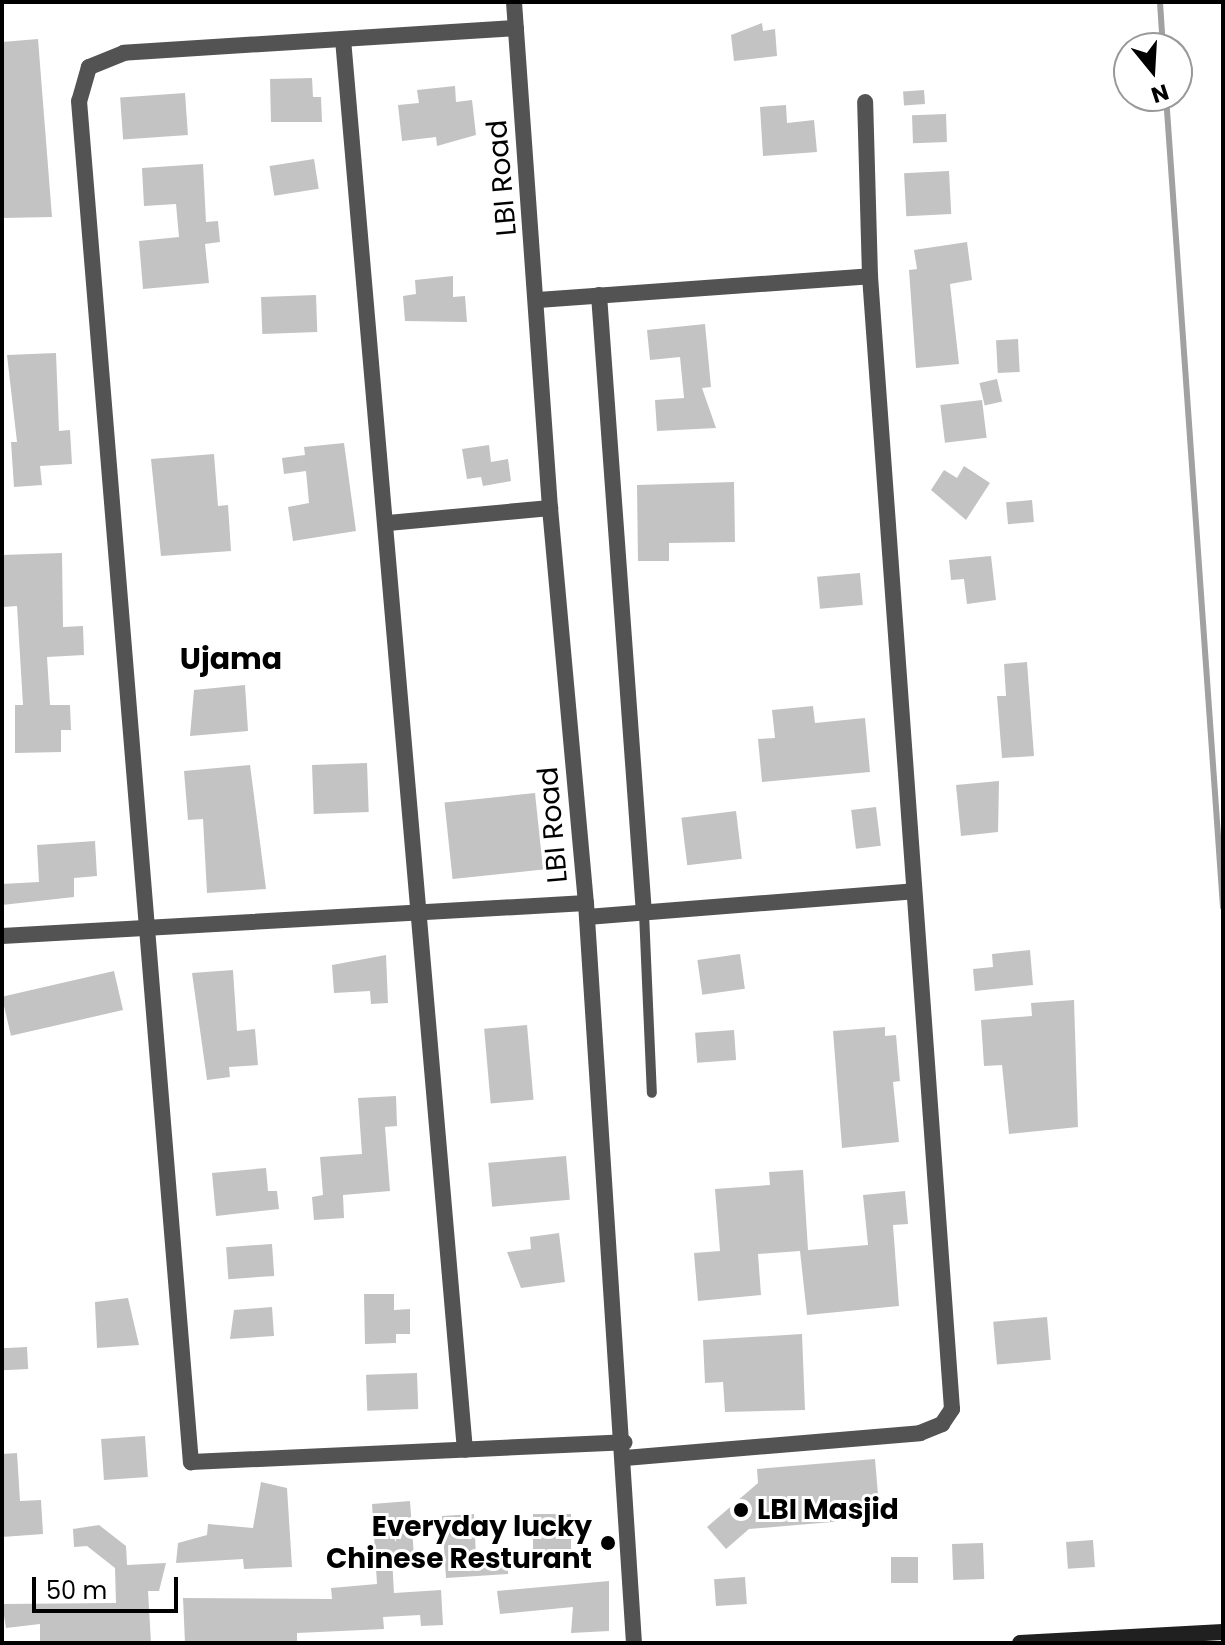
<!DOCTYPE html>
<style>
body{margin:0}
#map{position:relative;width:1225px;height:1645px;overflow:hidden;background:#fff;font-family:Poppins,sans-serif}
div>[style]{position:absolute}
.stream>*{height:6px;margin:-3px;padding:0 3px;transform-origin:3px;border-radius:3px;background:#a1a1a1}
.building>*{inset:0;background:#c3c3c3;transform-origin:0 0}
.service>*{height:10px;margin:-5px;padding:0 5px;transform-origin:5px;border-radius:5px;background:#535353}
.minor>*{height:16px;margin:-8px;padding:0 8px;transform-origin:8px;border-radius:8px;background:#535353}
.secondary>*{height:16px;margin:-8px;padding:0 8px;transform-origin:8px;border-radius:8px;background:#202020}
.dots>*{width:22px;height:22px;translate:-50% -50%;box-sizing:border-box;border:4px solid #fff;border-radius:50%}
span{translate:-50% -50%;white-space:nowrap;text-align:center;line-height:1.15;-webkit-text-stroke:6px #fff;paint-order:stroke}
.street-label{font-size:28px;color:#000}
.poi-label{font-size:28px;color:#000;font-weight:700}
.left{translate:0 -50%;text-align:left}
.right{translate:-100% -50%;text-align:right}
.neighbourhood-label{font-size:30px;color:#000;font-weight:700}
.frame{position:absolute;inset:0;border:4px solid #000;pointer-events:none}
.north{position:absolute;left:1113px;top:32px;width:80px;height:80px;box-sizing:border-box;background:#fff;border:2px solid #999;border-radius:50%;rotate:162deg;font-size:22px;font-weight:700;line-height:32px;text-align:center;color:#000}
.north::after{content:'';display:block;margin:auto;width:28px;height:36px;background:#000;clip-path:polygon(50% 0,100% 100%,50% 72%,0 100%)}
.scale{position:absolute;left:32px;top:1577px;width:146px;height:36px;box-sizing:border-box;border:4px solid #000;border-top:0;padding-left:10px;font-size:24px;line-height:28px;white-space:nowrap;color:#000;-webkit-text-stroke:6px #fff;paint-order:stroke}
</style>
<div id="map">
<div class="stream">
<div style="left:1160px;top:2px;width:46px;rotate:86.3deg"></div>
<div style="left:1166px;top:96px;width:813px;rotate:85.98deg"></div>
</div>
<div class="building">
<div style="clip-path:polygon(762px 23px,763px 31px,775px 29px,777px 56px,734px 61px,731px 35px)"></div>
<div style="clip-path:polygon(38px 39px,52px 217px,2px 218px,2px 42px)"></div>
<div style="clip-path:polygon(312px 78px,313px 97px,321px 97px,322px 122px,271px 122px,270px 79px)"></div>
<div style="clip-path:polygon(455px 86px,456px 102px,472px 100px,476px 135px,437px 146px,436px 137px,402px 141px,398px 105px,419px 103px,417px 90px)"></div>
<div style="left:924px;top:90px;width:14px;height:21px;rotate:86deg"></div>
<div style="left:185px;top:93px;width:42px;height:65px;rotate:86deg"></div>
<div style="clip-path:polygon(786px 105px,787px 123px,814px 120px,817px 152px,763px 156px,760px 107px)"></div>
<div style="left:946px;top:114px;width:28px;height:34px;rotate:88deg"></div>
<div style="left:314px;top:159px;width:30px;height:45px;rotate:81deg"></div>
<div style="clip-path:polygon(203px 164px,206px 222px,218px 221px,220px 242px,205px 244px,209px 283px,143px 289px,139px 241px,179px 237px,176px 204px,144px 206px,142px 168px)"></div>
<div style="left:949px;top:171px;width:43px;height:45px;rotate:87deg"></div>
<div style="clip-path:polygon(967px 242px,972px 280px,950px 284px,959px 364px,916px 368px,909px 270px,917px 269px,914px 250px)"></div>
<div style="clip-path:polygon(453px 276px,453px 297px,465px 296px,467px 322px,405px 321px,403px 296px,416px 294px,415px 280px)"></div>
<div style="left:316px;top:295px;width:37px;height:55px;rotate:88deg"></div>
<div style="clip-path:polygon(705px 324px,711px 387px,702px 388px,716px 428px,657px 431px,655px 400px,684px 398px,680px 357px,650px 360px,647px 330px)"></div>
<div style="left:1018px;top:339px;width:33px;height:22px;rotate:87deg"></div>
<div style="clip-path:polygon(56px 353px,59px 431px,70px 430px,72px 464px,40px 466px,42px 485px,14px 487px,11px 442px,17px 442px,7px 355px)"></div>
<div style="left:997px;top:379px;width:23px;height:18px;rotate:77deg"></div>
<div style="left:982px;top:400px;width:38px;height:42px;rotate:83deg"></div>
<div style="clip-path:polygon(344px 443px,356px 531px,293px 541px,288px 507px,309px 503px,306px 471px,284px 474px,282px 458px,305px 455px,304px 447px)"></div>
<div style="clip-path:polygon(489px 445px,491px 462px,508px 459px,511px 481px,483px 486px,481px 477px,467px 479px,462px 449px)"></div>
<div style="clip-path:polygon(214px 454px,218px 506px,228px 505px,231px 551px,161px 556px,151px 459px)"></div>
<div style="clip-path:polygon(964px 466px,990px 483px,966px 520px,931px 490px,944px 470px,957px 478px)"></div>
<div style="clip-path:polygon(734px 482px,735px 542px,669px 543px,669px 561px,638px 561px,637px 485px)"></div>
<div style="left:1032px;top:500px;width:22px;height:26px;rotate:85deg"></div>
<div style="clip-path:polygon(62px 553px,63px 627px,83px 626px,84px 655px,47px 657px,50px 705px,70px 705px,71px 730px,61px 730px,61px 752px,15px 753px,15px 705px,23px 705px,17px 606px,3px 607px,2px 555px)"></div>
<div style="clip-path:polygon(991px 556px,996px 600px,967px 604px,964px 579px,951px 580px,949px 560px)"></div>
<div style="left:860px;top:573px;width:32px;height:43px;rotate:85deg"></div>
<div style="clip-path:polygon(1027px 662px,1034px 756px,1002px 758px,997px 696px,1006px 696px,1004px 664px)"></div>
<div style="clip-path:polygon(245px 685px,248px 731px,190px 736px,194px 690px)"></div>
<div style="clip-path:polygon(813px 706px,815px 723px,865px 718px,870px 772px,762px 782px,758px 739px,775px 738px,772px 710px)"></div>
<div style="left:367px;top:763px;width:49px;height:55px;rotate:88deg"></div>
<div style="clip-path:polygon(250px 765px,266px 889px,207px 893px,203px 819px,188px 820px,184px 771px)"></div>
<div style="clip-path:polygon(999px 781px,998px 832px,961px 836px,956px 785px)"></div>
<div style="left:535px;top:793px;width:77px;height:91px;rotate:84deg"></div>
<div style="left:876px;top:807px;width:39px;height:25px;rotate:83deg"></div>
<div style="left:736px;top:811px;width:48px;height:55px;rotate:83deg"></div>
<div style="clip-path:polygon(95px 841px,97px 876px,74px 878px,74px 897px,2px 905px,2px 884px,39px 882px,37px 845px)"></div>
<div style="clip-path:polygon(1030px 950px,1033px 985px,975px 991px,973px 969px,993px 967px,992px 954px)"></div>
<div style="left:740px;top:954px;width:35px;height:43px;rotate:82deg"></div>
<div style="clip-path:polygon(386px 955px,388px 1003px,371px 1004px,370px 991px,334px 993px,332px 965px)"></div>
<div style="clip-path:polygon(233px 970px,237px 1031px,255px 1029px,258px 1065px,229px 1067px,230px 1077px,207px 1080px,192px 973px)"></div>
<div style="left:114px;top:971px;width:40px;height:115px;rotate:77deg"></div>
<div style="clip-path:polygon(1074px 1000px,1078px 1127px,1009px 1134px,1002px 1065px,984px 1066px,981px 1020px,1032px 1016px,1031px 1003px)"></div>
<div style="left:527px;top:1025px;width:75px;height:43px;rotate:85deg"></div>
<div style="clip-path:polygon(885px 1027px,885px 1036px,896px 1035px,900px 1081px,893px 1082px,899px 1142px,842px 1148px,833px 1031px)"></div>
<div style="left:734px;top:1030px;width:30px;height:39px;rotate:86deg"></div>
<div style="clip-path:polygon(396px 1096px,397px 1126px,385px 1127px,390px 1191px,343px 1195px,344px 1218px,314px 1220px,312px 1197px,323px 1195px,320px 1157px,362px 1154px,358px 1098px)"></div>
<div style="left:566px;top:1156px;width:44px;height:78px;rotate:85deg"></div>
<div style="clip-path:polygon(266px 1168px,268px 1191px,277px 1191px,279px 1209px,216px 1216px,212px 1173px)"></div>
<div style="clip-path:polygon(803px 1170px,808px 1250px,868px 1245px,863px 1195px,905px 1191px,908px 1224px,893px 1225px,899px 1306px,807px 1315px,800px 1251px,758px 1254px,761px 1295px,698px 1301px,694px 1253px,720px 1251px,715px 1189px,770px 1185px,769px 1172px)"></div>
<div style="clip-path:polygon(559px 1233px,565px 1282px,521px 1288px,507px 1252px,531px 1249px,530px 1237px)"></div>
<div style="left:272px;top:1244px;width:32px;height:46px;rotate:86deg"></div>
<div style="clip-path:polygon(364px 1294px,394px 1294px,394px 1310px,410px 1309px,410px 1334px,396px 1334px,396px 1343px,365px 1344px)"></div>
<div style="clip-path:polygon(128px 1298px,139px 1345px,97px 1348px,95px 1302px)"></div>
<div style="clip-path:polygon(272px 1307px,274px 1336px,230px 1339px,234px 1310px)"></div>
<div style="left:1047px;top:1317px;width:43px;height:54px;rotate:85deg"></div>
<div style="clip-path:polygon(802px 1334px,805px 1410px,725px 1412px,723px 1382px,705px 1383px,703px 1340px)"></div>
<div style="left:27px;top:1347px;width:22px;height:25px;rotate:87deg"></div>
<div style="left:417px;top:1373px;width:36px;height:51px;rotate:88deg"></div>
<div style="left:145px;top:1436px;width:41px;height:44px;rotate:86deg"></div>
<div style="clip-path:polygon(17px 1453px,20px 1501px,41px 1500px,43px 1534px,2px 1537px,2px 1454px)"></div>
<div style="clip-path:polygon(875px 1459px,880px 1518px,749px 1529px,726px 1549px,707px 1527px,758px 1483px,757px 1469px)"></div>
<div style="clip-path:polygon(261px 1482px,287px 1488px,292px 1567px,244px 1569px,243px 1559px,176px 1563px,178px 1543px,207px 1535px,208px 1524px,253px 1528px)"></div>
<div style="clip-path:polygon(410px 1501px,414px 1557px,392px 1558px,394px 1593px,441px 1590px,443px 1625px,421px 1626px,420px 1615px,383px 1617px,384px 1629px,297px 1633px,297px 1643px,185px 1643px,183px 1598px,332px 1599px,331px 1588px,377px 1584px,372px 1504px)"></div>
<div style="clip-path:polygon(474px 1514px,476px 1556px,508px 1555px,508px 1574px,446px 1578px,442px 1516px)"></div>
<div style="left:571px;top:1514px;width:39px;height:38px;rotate:90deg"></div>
<div style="clip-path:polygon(99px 1525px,126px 1546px,127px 1565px,166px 1563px,159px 1591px,148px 1591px,151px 1643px,40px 1643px,40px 1624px,6px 1628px,2px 1604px,116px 1603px,115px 1568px,87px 1546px,74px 1547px,73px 1529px)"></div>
<div style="left:1093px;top:1540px;width:27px;height:27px;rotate:86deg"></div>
<div style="left:983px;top:1543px;width:36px;height:31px;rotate:88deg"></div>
<div style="left:891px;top:1557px;width:27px;height:26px"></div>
<div style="left:745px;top:1577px;width:27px;height:31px;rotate:86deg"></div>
<div style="clip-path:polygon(609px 1581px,609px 1631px,571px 1633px,573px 1607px,500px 1614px,497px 1591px)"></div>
</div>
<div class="service">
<div style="left:644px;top:913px;width:180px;rotate:87.5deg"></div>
</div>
<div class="minor">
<div style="left:514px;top:2px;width:507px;rotate:85.93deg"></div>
<div style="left:550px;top:508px;width:397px;rotate:84.8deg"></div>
<div style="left:586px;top:903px;width:742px;rotate:86.29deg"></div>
<div style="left:516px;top:28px;width:393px;rotate:176.4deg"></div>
<div style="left:124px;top:53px;width:38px;rotate:158deg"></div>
<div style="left:89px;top:67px;width:35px;rotate:106deg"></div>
<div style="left:79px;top:101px;width:1366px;rotate:85.3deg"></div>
<div style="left:191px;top:1462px;width:434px;rotate:-2.6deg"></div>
<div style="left:343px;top:39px;width:1416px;rotate:85.06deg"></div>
<div style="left:599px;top:295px;width:620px;rotate:85.84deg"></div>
<div style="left:538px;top:300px;width:333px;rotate:-4.1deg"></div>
<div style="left:388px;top:523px;width:163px;rotate:-5.3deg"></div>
<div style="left:587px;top:917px;width:328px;rotate:-4.5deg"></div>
<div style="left:2px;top:936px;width:585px;rotate:-3.23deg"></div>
<div style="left:625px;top:1458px;width:296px;rotate:-4.8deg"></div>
<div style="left:920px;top:1433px;width:24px;rotate:-22deg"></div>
<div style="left:942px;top:1424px;width:18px;rotate:-56deg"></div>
<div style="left:952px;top:1409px;width:1136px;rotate:-94.14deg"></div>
<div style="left:870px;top:276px;width:174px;rotate:-91.6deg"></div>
</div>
<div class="secondary">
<div style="left:1020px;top:1643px;width:203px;rotate:-3.1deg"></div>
</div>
<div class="dots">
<div style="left:741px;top:1510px;background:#000"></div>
<div style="left:608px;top:1543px;background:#000"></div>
</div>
<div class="street-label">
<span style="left:502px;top:178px;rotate:-95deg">LBI Road</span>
<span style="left:553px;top:825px;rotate:-95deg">LBI Road</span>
</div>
<div class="poi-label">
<span class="left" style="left:757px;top:1510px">LBI Masjid</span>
<span class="right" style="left:592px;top:1543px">Everyday lucky<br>Chinese Resturant</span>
</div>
<div class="neighbourhood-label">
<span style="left:231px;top:659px">Ujama</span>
</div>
<div class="frame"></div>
<div class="north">N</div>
<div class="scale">50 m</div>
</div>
